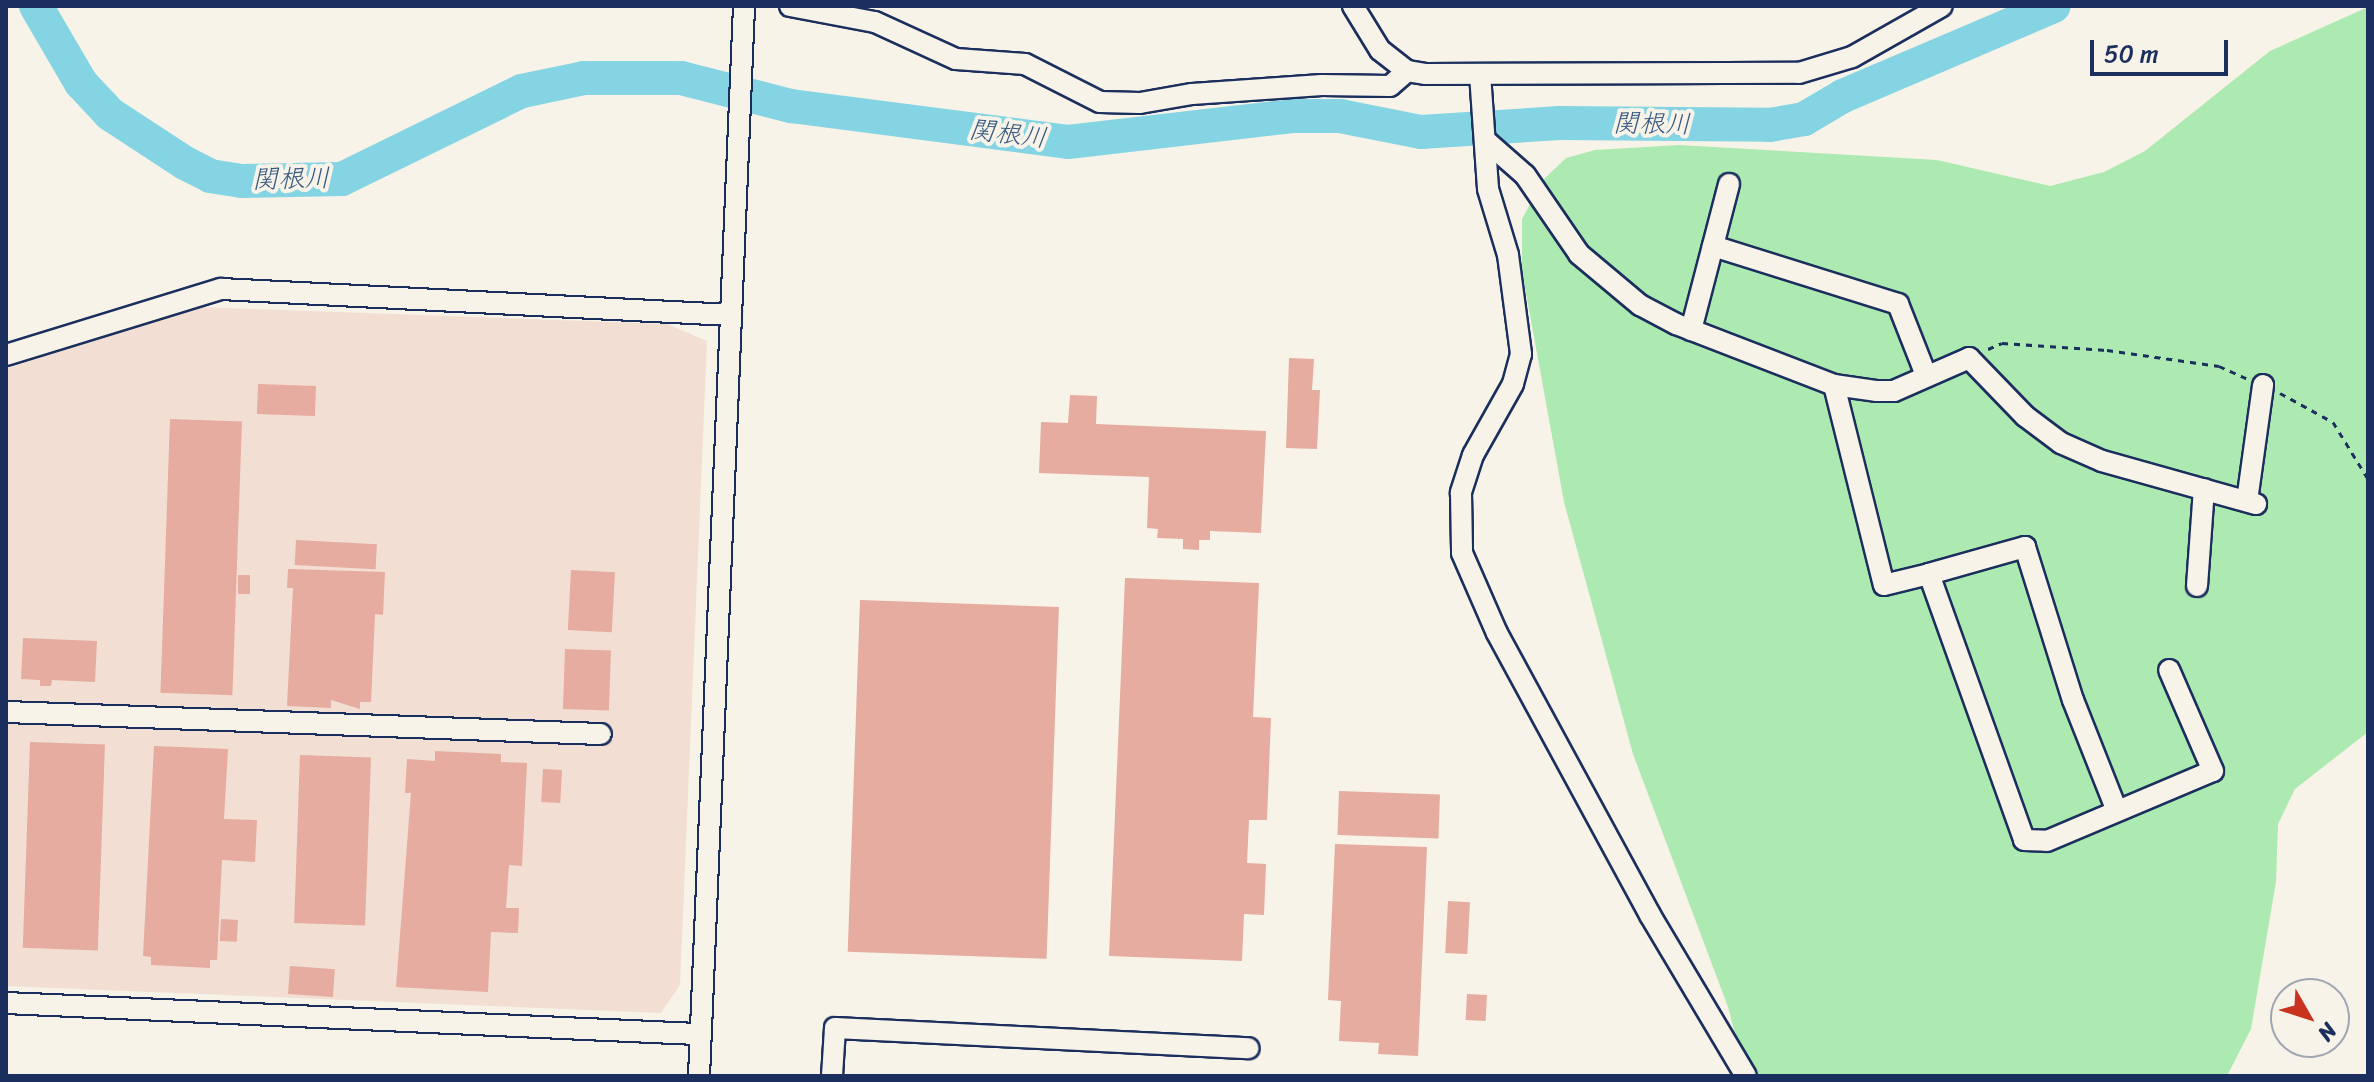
<!DOCTYPE html>
<meta charset="utf-8">
<style>
body{margin:0}
#map{position:relative;width:2374px;height:1082px;overflow:hidden;background:#f7f3e8;font-family:Sriracha,"Klee One",sans-serif}
div>[style]{position:absolute}
.built>*{inset:0;background:#f2ded2}
.green>*{inset:0;background:#adeab1}
.river>*{height:34px;margin:-17px;padding:0 17px;transform-origin:17px;border-radius:17px;background:#85d4e3}
.building>*{inset:0;background:#e5ac9f;transform-origin:0 0}
.path>*{height:3px;margin-top:-1.5px;transform-origin:0;background:repeating-linear-gradient(90deg,#1b2f5e 0 6px,transparent 0 12px)}
.roads{filter:drop-shadow(2px 0 #1b2f5e) drop-shadow(-2px 0 #1b2f5e) drop-shadow(0 2px #1b2f5e) drop-shadow(0 -2px #1b2f5e)}
.minor>*{height:20px;margin:-10px;padding:0 10px;transform-origin:10px;border-radius:10px;background:#f7f3e8}
span{translate:-50% -50%;white-space:nowrap;text-align:center;line-height:1.15;-webkit-text-stroke:8px #f7f3e8;paint-order:stroke}
.water-label{font-size:26px;color:#36587f;font-style:italic}
.frame{position:absolute;inset:0;border:8px solid #1b2f5e;pointer-events:none}
.north{position:absolute;left:2270px;top:978px;width:80px;height:80px;box-sizing:border-box;background:#f7f3e8;border:2px solid #9fa5b1;border-radius:50%;rotate:129deg;font-size:22px;font-weight:700;line-height:32px;text-align:center;color:#1b2f5e}
.north::after{content:'';display:block;margin:auto;width:28px;height:36px;background:#c8321e;clip-path:polygon(50% 0,100% 100%,50% 72%,0 100%)}
.scale{position:absolute;left:2090px;top:40px;width:138px;height:36px;box-sizing:border-box;border:4px solid #1b2f5e;border-top:0;padding-left:10px;font-size:24px;line-height:28px;white-space:nowrap;color:#1b2f5e;-webkit-text-stroke:6px #f7f3e8;paint-order:stroke}
</style>
<div id="map">
<div class="built">
<div style="clip-path:polygon(197px 307px,667px 324px,707px 341px,680px 985px,661px 1013px,6px 986px,6px 369px)"></div>
</div>
<div class="green">
<div style="clip-path:polygon(2368px 7px,2368px 732px,2295px 789px,2278px 824px,2276px 882px,2251px 1029px,2227px 1076px,1746px 1076px,1728px 1007px,1633px 754px,1564px 502px,1522px 271px,1522px 219px,1543px 180px,1566px 158px,1595px 150px,1679px 145px,1937px 160px,2050px 186px,2104px 172px,2145px 151px,2270px 51px)"></div>
</div>
<div class="river">
<div style="left:36px;top:6px;width:89px;rotate:59.7deg"></div>
<div style="left:81px;top:83px;width:42px;rotate:46.9deg"></div>
<div style="left:110px;top:114px;width:90px;rotate:33.2deg"></div>
<div style="left:185px;top:163px;width:28px;rotate:27deg"></div>
<div style="left:210px;top:176px;width:32px;rotate:9deg"></div>
<div style="left:242px;top:181px;width:100px;rotate:-1.1deg"></div>
<div style="left:342px;top:179px;width:200px;rotate:-26.1deg"></div>
<div style="left:522px;top:91px;width:63px;rotate:-11.8deg"></div>
<div style="left:584px;top:78px;width:97px"></div>
<div style="left:681px;top:78px;width:114px;rotate:14.3deg"></div>
<div style="left:791px;top:106px;width:279px;rotate:7.4deg"></div>
<div style="left:1068px;top:142px;width:226px;rotate:-6.6deg"></div>
<div style="left:1293px;top:116px;width:47px"></div>
<div style="left:1340px;top:116px;width:83px;rotate:11.2deg"></div>
<div style="left:1421px;top:132px;width:139px;rotate:-3.7deg"></div>
<div style="left:1560px;top:123px;width:210px;rotate:0.5deg"></div>
<div style="left:1770px;top:125px;width:35px;rotate:-10deg"></div>
<div style="left:1804px;top:119px;width:45px;rotate:-30.5deg"></div>
<div style="left:1843px;top:96px;width:229px;rotate:-23.1deg"></div>
</div>
<div class="building">
<div style="clip-path:polygon(1289px 358px,1314px 359px,1312px 390px,1320px 390px,1317px 449px,1286px 448px)"></div>
<div style="left:258px;top:384px;width:58px;height:30px;rotate:2deg"></div>
<div style="clip-path:polygon(1070px 395px,1097px 396px,1096px 424px,1266px 431px,1261px 533px,1210px 531px,1210px 540px,1199px 540px,1199px 550px,1183px 549px,1183px 539px,1157px 538px,1158px 529px,1147px 528px,1149px 477px,1039px 473px,1041px 422px,1068px 423px)"></div>
<div style="left:170px;top:419px;width:72px;height:274px;rotate:2deg"></div>
<div style="left:296px;top:540px;width:81px;height:25px;rotate:3deg"></div>
<div style="clip-path:polygon(288px 569px,385px 572px,383px 615px,375px 614px,371px 702px,360px 702px,360px 709px,331px 700px,331px 708px,287px 706px,293px 588px,287px 588px)"></div>
<div style="left:571px;top:570px;width:44px;height:60px;rotate:3deg"></div>
<div style="left:238px;top:575px;width:12px;height:19px"></div>
<div style="clip-path:polygon(1125px 578px,1259px 583px,1253px 717px,1271px 718px,1267px 820px,1249px 820px,1247px 863px,1266px 864px,1264px 915px,1244px 914px,1242px 961px,1109px 956px)"></div>
<div style="left:860px;top:600px;width:199px;height:352px;rotate:2deg"></div>
<div style="clip-path:polygon(23px 638px,97px 641px,95px 682px,52px 680px,51px 686px,40px 686px,40px 680px,21px 679px)"></div>
<div style="left:565px;top:649px;width:46px;height:60px;rotate:2deg"></div>
<div style="left:30px;top:742px;width:75px;height:206px;rotate:2deg"></div>
<div style="clip-path:polygon(154px 746px,228px 749px,224px 819px,257px 820px,255px 862px,222px 860px,217px 960px,210px 960px,210px 968px,151px 965px,151px 957px,143px 956px)"></div>
<div style="clip-path:polygon(435px 751px,501px 754px,501px 762px,527px 763px,522px 866px,509px 865px,506px 908px,519px 908px,518px 933px,491px 932px,488px 992px,396px 987px,411px 793px,405px 793px,407px 759px,435px 761px)"></div>
<div style="left:300px;top:755px;width:71px;height:168px;rotate:2deg"></div>
<div style="left:543px;top:769px;width:19px;height:33px;rotate:3deg"></div>
<div style="left:1339px;top:791px;width:101px;height:44px;rotate:2deg"></div>
<div style="clip-path:polygon(1335px 844px,1427px 847px,1418px 1056px,1378px 1054px,1379px 1043px,1339px 1041px,1341px 1001px,1328px 1000px)"></div>
<div style="left:1448px;top:901px;width:22px;height:52px;rotate:3deg"></div>
<div style="left:221px;top:919px;width:17px;height:22px;rotate:3deg"></div>
<div style="left:290px;top:966px;width:45px;height:28px;rotate:4deg"></div>
<div style="left:1467px;top:994px;width:20px;height:26px;rotate:3deg"></div>
</div>
<div class="path">
<div style="left:1988px;top:349px;width:15px;rotate:-23deg"></div>
<div style="left:2002px;top:343px;width:105px;rotate:3.8deg"></div>
<div style="left:2107px;top:350px;width:113px;rotate:8.1deg"></div>
<div style="left:2219px;top:366px;width:32px;rotate:24deg"></div>
<div style="left:2280px;top:393px;width:60px;rotate:28.7deg"></div>
<div style="left:2333px;top:422px;width:67px;rotate:58.4deg"></div>
</div>
<div class="roads">
<div class="minor">
<div style="left:790px;top:6px;width:86px;rotate:10.7deg"></div>
<div style="left:875px;top:22px;width:89px;rotate:24.6deg"></div>
<div style="left:956px;top:59px;width:69px;rotate:4.1deg"></div>
<div style="left:1025px;top:64px;width:84px;rotate:26.9deg"></div>
<div style="left:1100px;top:102px;width:40px;rotate:1.4deg"></div>
<div style="left:1140px;top:103px;width:53px;rotate:-9.8deg"></div>
<div style="left:1192px;top:94px;width:130px;rotate:-4deg"></div>
<div style="left:1322px;top:85px;width:68px;rotate:0.8deg"></div>
<div style="left:1390px;top:86px;width:23px;rotate:-41deg"></div>
<div style="left:1353px;top:6px;width:52px;rotate:58.5deg"></div>
<div style="left:1380px;top:50px;width:34px;rotate:38deg"></div>
<div style="left:1407px;top:71px;width:18px;rotate:9deg"></div>
<div style="left:1425px;top:74px;width:374px;rotate:-0.2deg"></div>
<div style="left:1799px;top:73px;width:55px;rotate:-16.8deg"></div>
<div style="left:1852px;top:57px;width:103px;rotate:-29.5deg"></div>
<div style="left:1480px;top:74px;width:115px;rotate:86deg"></div>
<div style="left:1488px;top:189px;width:69px;rotate:73.1deg"></div>
<div style="left:1508px;top:255px;width:100px;rotate:82.5deg"></div>
<div style="left:1521px;top:354px;width:31px;rotate:105deg"></div>
<div style="left:1513px;top:384px;width:81px;rotate:119.4deg"></div>
<div style="left:1473px;top:455px;width:40px;rotate:108deg"></div>
<div style="left:1461px;top:493px;width:60px;rotate:89deg"></div>
<div style="left:1462px;top:553px;width:87px;rotate:66.4deg"></div>
<div style="left:1497px;top:633px;width:321px;rotate:61.5deg"></div>
<div style="left:1650px;top:915px;width:187px;rotate:59.2deg"></div>
<div style="left:1485px;top:140px;width:53px;rotate:41.2deg"></div>
<div style="left:1525px;top:175px;width:96px;rotate:55.6deg"></div>
<div style="left:1579px;top:254px;width:80px;rotate:39.9deg"></div>
<div style="left:1640px;top:305px;width:41px;rotate:27.8deg"></div>
<div style="left:1676px;top:324px;width:169px;rotate:21.1deg"></div>
<div style="left:1834px;top:385px;width:42px;rotate:8.1deg"></div>
<div style="left:1876px;top:391px;width:18px"></div>
<div style="left:1894px;top:391px;width:82px;rotate:-23.7deg"></div>
<div style="left:1969px;top:358px;width:81px;rotate:46deg"></div>
<div style="left:2025px;top:416px;width:45px;rotate:36.9deg"></div>
<div style="left:2061px;top:443px;width:45px;rotate:23.7deg"></div>
<div style="left:2102px;top:461px;width:160px;rotate:15.6deg"></div>
<div style="left:1713px;top:246px;width:194px;rotate:17.4deg"></div>
<div style="left:1898px;top:304px;width:76px;rotate:68.5deg"></div>
<div style="left:1691px;top:330px;width:151px;rotate:-75.4deg"></div>
<div style="left:6px;top:355px;width:225px;rotate:-17.1deg"></div>
<div style="left:221px;top:289px;width:511px;rotate:2.92deg"></div>
<div style="left:1834px;top:385px;width:206px;rotate:76deg"></div>
<div style="left:1884px;top:585px;width:46px;rotate:-13.7deg"></div>
<div style="left:1929px;top:574px;width:282px;rotate:70.3deg"></div>
<div style="left:2024px;top:840px;width:23px;rotate:2deg"></div>
<div style="left:2047px;top:841px;width:180px;rotate:-22.9deg"></div>
<div style="left:2213px;top:771px;width:110px;rotate:-113.5deg"></div>
<div style="left:2247px;top:501px;width:117px;rotate:-82.1deg"></div>
<div style="left:1929px;top:574px;width:100px;rotate:-15.7deg"></div>
<div style="left:2025px;top:547px;width:160px;rotate:72.6deg"></div>
<div style="left:2073px;top:700px;width:119px;rotate:68.4deg"></div>
<div style="left:2197px;top:586px;width:97px;rotate:-85.9deg"></div>
<div style="left:6px;top:712px;width:595px;rotate:2.12deg"></div>
<div style="left:6px;top:1003px;width:693px;rotate:2.57deg"></div>
<div style="left:699px;top:1076px;width:1071px;rotate:-87.59deg"></div>
<div style="left:832px;top:1076px;width:48px;rotate:-86.4deg"></div>
<div style="left:835px;top:1028px;width:414px;rotate:2.8deg"></div>
</div>
</div>
<div class="water-label">
<span style="left:1652px;top:124px;rotate:1deg">関根川</span>
<span style="left:1008px;top:134px;rotate:7deg">関根川</span>
<span style="left:291px;top:179px;rotate:-1deg">関根川</span>
</div>
<div class="frame"></div>
<div class="north">N</div>
<div class="scale">50 m</div>
</div>
